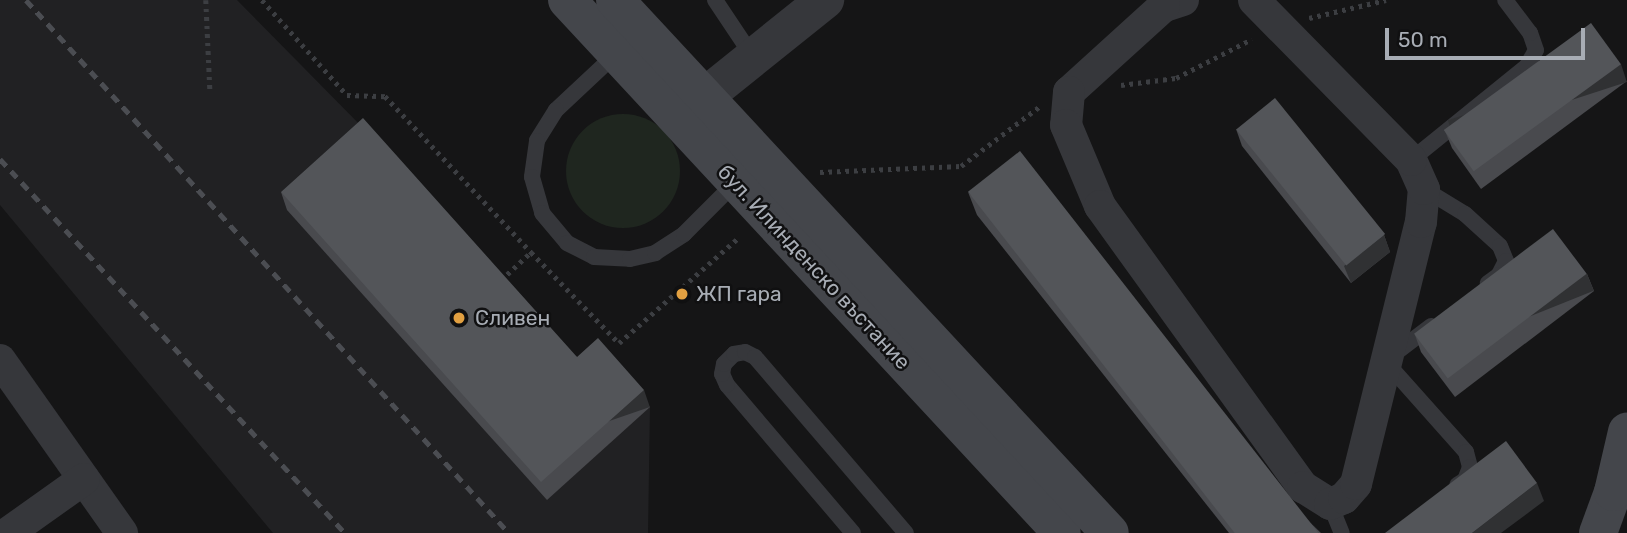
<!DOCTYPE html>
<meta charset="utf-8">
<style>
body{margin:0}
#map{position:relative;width:1627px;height:533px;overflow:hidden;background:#151516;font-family:Rubik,sans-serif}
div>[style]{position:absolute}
.built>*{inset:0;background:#212123}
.green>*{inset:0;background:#1f261f}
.round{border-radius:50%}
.path>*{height:4.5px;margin-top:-2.25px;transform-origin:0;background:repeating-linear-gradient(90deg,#3c3e42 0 3.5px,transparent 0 8.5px)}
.service>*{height:16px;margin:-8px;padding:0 8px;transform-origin:8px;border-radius:8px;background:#36373b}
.minor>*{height:32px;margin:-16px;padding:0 16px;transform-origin:16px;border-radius:16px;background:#36373b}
.tertiary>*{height:38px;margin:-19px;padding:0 19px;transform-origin:19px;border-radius:19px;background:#36373b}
.secondary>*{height:38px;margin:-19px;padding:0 19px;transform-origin:19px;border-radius:19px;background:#44464b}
.rail>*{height:5px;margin-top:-2.5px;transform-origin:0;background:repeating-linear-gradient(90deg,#4b4d52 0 9px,transparent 0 16px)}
.wall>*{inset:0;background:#494a4e}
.shaded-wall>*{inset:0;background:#303133;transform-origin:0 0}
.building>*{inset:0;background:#535559;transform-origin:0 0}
.dots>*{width:19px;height:19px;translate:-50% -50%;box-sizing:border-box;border:4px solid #101011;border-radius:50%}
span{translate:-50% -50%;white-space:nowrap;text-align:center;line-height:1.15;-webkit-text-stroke:5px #101011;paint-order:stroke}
.street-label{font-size:21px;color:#a8adb5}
.poi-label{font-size:21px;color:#a8adb5}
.left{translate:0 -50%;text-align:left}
.scale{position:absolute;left:1385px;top:28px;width:200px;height:32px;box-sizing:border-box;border:4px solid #a8adb5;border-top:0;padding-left:9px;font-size:21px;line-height:24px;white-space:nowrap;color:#a8adb5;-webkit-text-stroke:5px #101011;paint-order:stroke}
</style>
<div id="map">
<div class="built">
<div style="clip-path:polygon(0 0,237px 0,370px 135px,583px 374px,604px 356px,650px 407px,648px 533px,273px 533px,0 205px)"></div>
</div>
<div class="green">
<div class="round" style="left:566px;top:114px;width:114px;height:114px"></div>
</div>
<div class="path">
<div style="left:206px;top:0;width:89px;rotate:87.4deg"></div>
<div style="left:262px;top:0;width:127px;rotate:48.2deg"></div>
<div style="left:347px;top:95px;width:38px;rotate:2deg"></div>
<div style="left:385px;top:96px;width:214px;rotate:46.9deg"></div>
<div style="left:1309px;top:18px;width:79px;rotate:-13.2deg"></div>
<div style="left:1121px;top:85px;width:55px;rotate:-7.3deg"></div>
<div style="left:1176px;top:78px;width:85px;rotate:-27.2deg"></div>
<div style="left:820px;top:172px;width:141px;rotate:-2.4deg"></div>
<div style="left:961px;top:166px;width:98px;rotate:-37.1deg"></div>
<div style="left:501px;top:280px;width:41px;rotate:-43deg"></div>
<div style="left:531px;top:252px;width:127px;rotate:46deg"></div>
<div style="left:619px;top:343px;width:159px;rotate:-41.4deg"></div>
</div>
<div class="service">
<div style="left:715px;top:0;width:69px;rotate:56.3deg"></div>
<div style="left:618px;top:52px;width:85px;rotate:136.9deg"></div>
<div style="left:556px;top:110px;width:36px;rotate:122deg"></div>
<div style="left:537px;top:141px;width:36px;rotate:98deg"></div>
<div style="left:532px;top:177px;width:37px;rotate:74deg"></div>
<div style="left:542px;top:213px;width:39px;rotate:50deg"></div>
<div style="left:567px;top:243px;width:30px;rotate:27deg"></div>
<div style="left:594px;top:257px;width:36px;rotate:3deg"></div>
<div style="left:630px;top:259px;width:26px;rotate:-13deg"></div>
<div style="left:655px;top:253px;width:35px;rotate:-33deg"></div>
<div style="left:684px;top:234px;width:75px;rotate:-45deg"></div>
<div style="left:1411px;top:160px;width:149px;rotate:-39deg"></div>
<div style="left:1527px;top:66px;width:18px;rotate:-61deg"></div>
<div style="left:1536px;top:50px;width:18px;rotate:-109deg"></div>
<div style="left:1530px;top:33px;width:41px;rotate:-127.1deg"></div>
<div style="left:1424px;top:189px;width:48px;rotate:31.4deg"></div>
<div style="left:1465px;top:214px;width:47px;rotate:42.4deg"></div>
<div style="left:1500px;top:246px;width:16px;rotate:68deg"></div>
<div style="left:1506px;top:261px;width:16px;rotate:117deg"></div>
<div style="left:1499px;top:275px;width:14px;rotate:144deg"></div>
<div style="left:1431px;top:326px;width:58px;rotate:142.7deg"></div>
<div style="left:1385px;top:361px;width:122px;rotate:48.3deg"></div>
<div style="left:1466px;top:452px;width:16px;rotate:75deg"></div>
<div style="left:1470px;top:467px;width:14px;rotate:111deg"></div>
<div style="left:1465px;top:480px;width:9px;rotate:148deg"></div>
<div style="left:1330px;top:504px;width:31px;rotate:68deg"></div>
<div style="left:853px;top:533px;width:194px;rotate:-130.4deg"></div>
<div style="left:727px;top:385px;width:12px;rotate:-114deg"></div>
<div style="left:722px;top:374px;width:10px;rotate:-79deg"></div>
<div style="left:724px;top:364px;width:14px;rotate:-45deg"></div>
<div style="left:734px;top:354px;width:11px;rotate:-10deg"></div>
<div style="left:745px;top:352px;width:11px;rotate:27deg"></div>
<div style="left:755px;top:357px;width:232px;rotate:49.4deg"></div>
</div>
<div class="minor">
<div style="left:1183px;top:0;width:20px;rotate:162deg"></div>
<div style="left:1164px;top:6px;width:128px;rotate:137.8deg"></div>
<div style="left:1069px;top:92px;width:33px;rotate:95deg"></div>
<div style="left:1066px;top:125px;width:88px;rotate:67.2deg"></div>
<div style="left:1100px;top:206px;width:347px;rotate:54.2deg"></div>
<div style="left:1303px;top:487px;width:32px;rotate:32deg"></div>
<div style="left:1330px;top:504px;width:15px;rotate:-23deg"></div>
<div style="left:1344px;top:498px;width:18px;rotate:-49deg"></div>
<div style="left:1356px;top:484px;width:270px;rotate:-76.1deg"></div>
<div style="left:1421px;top:222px;width:33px;rotate:-85deg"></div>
<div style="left:1424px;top:189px;width:32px;rotate:-114deg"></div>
<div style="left:1411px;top:160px;width:224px;rotate:-134.5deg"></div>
<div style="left:0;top:360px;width:212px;rotate:54.8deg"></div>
<div style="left:8px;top:533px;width:93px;rotate:-35.4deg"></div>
</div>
<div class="tertiary">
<div style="left:678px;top:118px;width:189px;rotate:-38.8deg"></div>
</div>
<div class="secondary">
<div style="left:567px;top:0;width:727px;rotate:47.12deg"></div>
<div style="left:615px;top:0;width:727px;rotate:47.12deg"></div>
<div style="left:1598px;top:533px;width:44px;rotate:-69.9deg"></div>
<div style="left:1613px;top:492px;width:62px;rotate:-76.9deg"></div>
</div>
<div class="rail">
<div style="left:26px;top:0;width:719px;rotate:47.82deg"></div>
<div style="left:0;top:159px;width:509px;rotate:47.31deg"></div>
</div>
<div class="wall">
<div style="clip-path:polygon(1627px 81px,1481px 189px,1452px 148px,1445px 131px)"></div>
<div style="clip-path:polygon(1236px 129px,1384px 235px,1390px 252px,1351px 283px,1242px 146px)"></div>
<div style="clip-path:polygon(281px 192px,577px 357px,650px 407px,547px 500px,287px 210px)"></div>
<div style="clip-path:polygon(968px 192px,1321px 533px,1229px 533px,977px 215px)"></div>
<div style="clip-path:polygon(1587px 274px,1594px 291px,1455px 397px,1421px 352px,1415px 335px)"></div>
</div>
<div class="shaded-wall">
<div style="left:1621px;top:64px;width:19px;height:182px;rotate:72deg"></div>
<div style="clip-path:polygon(1384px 235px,1390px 252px,1351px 283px,1344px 266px)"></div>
<div style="left:1587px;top:274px;width:18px;height:174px;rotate:68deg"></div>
<div style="left:644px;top:390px;width:18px;height:138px;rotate:71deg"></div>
<div style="clip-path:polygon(1537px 483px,1544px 501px,1501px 533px,1472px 533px)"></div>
</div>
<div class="building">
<div style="left:1591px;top:23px;width:51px;height:182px;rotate:54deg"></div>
<div style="left:1275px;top:98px;width:175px;height:50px;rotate:51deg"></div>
<div style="clip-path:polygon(363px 118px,577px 357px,598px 338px,644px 390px,541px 482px,281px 192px)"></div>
<div style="left:1020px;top:151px;width:486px;height:66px;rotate:52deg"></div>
<div style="left:1553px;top:229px;width:56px;height:174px;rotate:53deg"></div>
<div style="clip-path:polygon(1506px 441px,1537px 483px,1472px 533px,1385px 533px)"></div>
</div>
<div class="dots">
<div style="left:682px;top:294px;background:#e2a041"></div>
<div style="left:459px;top:318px;background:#e2a041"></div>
</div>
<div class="street-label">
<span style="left:814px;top:267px;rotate:47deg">бул. Илинденско въстание</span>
</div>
<div class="poi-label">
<span class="left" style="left:696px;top:294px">ЖП гара</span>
<span class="left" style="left:475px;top:318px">Сливен</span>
</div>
<div class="scale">50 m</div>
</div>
